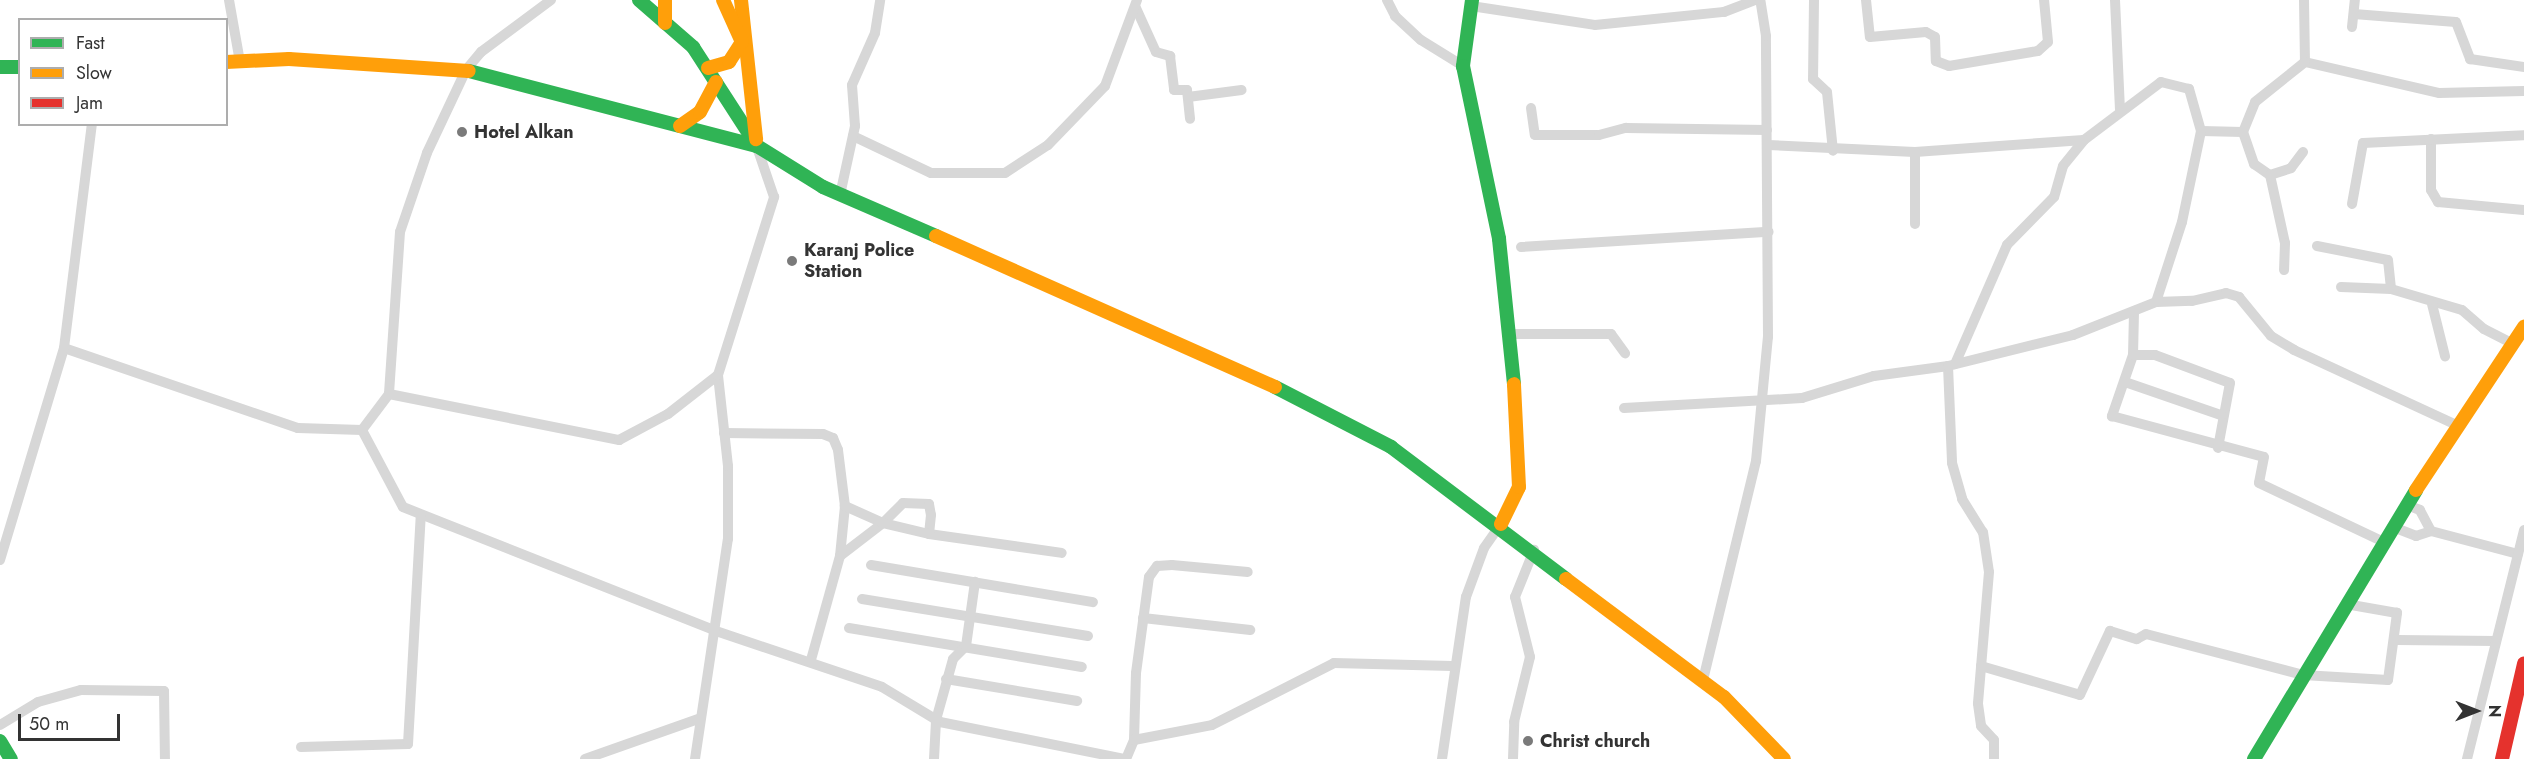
<!DOCTYPE html>
<style>
body{margin:0}
#map{position:relative;width:2524px;height:759px;overflow:hidden;background:#fff;font-family:Jost,sans-serif}
div>[style]{position:absolute}
.street>*{height:10px;margin:-5px;padding:0 5px;transform-origin:5px;border-radius:5px;background:#d7d7d7}
.fast>*{height:14px;margin:-7px;padding:0 7px;transform-origin:7px;border-radius:7px;background:#30b455}
.slow>*{height:14px;margin:-7px;padding:0 7px;transform-origin:7px;border-radius:7px;background:#ff9f0a}
.jam>*{height:14px;margin:-7px;padding:0 7px;transform-origin:7px;border-radius:7px;background:#e5322d}
.dots>*{width:16px;height:16px;translate:-50% -50%;box-sizing:border-box;border:3px solid #fff;border-radius:50%}
span{translate:-50% -50%;white-space:nowrap;text-align:center;line-height:1.15;-webkit-text-stroke:6px #fff;paint-order:stroke}
.poi-label{font-size:18px;color:#333;font-weight:700}
.left{translate:0 -50%;text-align:left}
.legend{position:absolute;left:18px;top:18px;width:210px;height:108px;box-sizing:border-box;background:#fff;border:2px solid #adadad;margin:0;padding:8px 10px;list-style:none;font-size:18px;color:#333}
.legend li{display:flex;align-items:center;gap:12px;height:30px}
.legend b{width:30px;border:2px solid #adadad}
.north{position:absolute;left:2446px;top:681px;width:60px;height:60px;-webkit-text-stroke:4px #fff;paint-order:stroke;rotate:90deg;font-size:16px;font-weight:700;line-height:24px;text-align:center;color:#333}
.north::after{content:'';display:block;margin:auto;width:21px;height:27px;background:#333;clip-path:polygon(50% 0,100% 100%,50% 72%,0 100%)}
.scale{position:absolute;left:18px;top:714px;width:102px;height:27px;box-sizing:border-box;border:3px solid #333;border-top:0;padding-left:8px;font-size:18px;line-height:21px;white-space:nowrap;color:#333;-webkit-text-stroke:4px #fff;paint-order:stroke}
</style>
<div id="map">
<div class="street">
<div style="left:229px;top:0;width:63px;rotate:79.9deg"></div>
<div style="left:551px;top:0;width:87px;rotate:143.4deg"></div>
<div style="left:481px;top:52px;width:23px;rotate:130deg"></div>
<div style="left:466px;top:70px;width:92px;rotate:115.2deg"></div>
<div style="left:427px;top:153px;width:83px;rotate:108.9deg"></div>
<div style="left:400px;top:232px;width:162px;rotate:93.9deg"></div>
<div style="left:389px;top:394px;width:235px;rotate:11.3deg"></div>
<div style="left:619px;top:440px;width:55px;rotate:-28deg"></div>
<div style="left:668px;top:414px;width:63px;rotate:-38deg"></div>
<div style="left:1387px;top:0;width:18px;rotate:63deg"></div>
<div style="left:1395px;top:16px;width:35px;rotate:43deg"></div>
<div style="left:1421px;top:40px;width:49px;rotate:31.8deg"></div>
<div style="left:1814px;top:0;width:79px;rotate:90.7deg"></div>
<div style="left:1813px;top:79px;width:19px;rotate:43deg"></div>
<div style="left:1827px;top:92px;width:59px;rotate:84.2deg"></div>
<div style="left:1866px;top:0;width:37px;rotate:84deg"></div>
<div style="left:1870px;top:37px;width:56px;rotate:-5.1deg"></div>
<div style="left:1926px;top:32px;width:10px;rotate:29deg"></div>
<div style="left:1935px;top:37px;width:24px;rotate:88deg"></div>
<div style="left:1936px;top:61px;width:14px;rotate:21deg"></div>
<div style="left:1949px;top:66px;width:90px;rotate:-9.6deg"></div>
<div style="left:2038px;top:51px;width:13px;rotate:-42deg"></div>
<div style="left:2048px;top:42px;width:42px;rotate:-95.4deg"></div>
<div style="left:2115px;top:0;width:109px;rotate:87.4deg"></div>
<div style="left:2304px;top:0;width:62px;rotate:89.1deg"></div>
<div style="left:2305px;top:62px;width:138px;rotate:13deg"></div>
<div style="left:2439px;top:93px;width:85px;rotate:-1.3deg"></div>
<div style="left:1471px;top:6px;width:125px;rotate:8.7deg"></div>
<div style="left:1595px;top:25px;width:130px;rotate:-5.8deg"></div>
<div style="left:1724px;top:12px;width:33px;rotate:-21deg"></div>
<div style="left:1136px;top:8px;width:48px;rotate:65.6deg"></div>
<div style="left:1156px;top:52px;width:15px;rotate:16deg"></div>
<div style="left:1170px;top:56px;width:34px;rotate:83deg"></div>
<div style="left:1174px;top:90px;width:13px"></div>
<div style="left:1187px;top:90px;width:29px;rotate:84deg"></div>
<div style="left:2354px;top:14px;width:102px;rotate:4.5deg"></div>
<div style="left:2456px;top:22px;width:40px;rotate:69deg"></div>
<div style="left:2470px;top:59px;width:55px;rotate:8.4deg"></div>
<div style="left:2352px;top:27px;width:27px;rotate:-84deg"></div>
<div style="left:1188px;top:97px;width:54px;rotate:-7.4deg"></div>
<div style="left:1531px;top:108px;width:27px;rotate:82deg"></div>
<div style="left:1535px;top:135px;width:64px"></div>
<div style="left:1599px;top:135px;width:28px;rotate:-15deg"></div>
<div style="left:1626px;top:128px;width:141px;rotate:0.8deg"></div>
<div style="left:2201px;top:131px;width:42px;rotate:1.4deg"></div>
<div style="left:2243px;top:132px;width:32px;rotate:-68deg"></div>
<div style="left:2255px;top:102px;width:64px;rotate:-38.7deg"></div>
<div style="left:2243px;top:132px;width:34px;rotate:71deg"></div>
<div style="left:2254px;top:164px;width:19px;rotate:35deg"></div>
<div style="left:2270px;top:175px;width:22px;rotate:-18deg"></div>
<div style="left:2291px;top:168px;width:20px;rotate:-53deg"></div>
<div style="left:853px;top:136px;width:86px;rotate:25.4deg"></div>
<div style="left:931px;top:173px;width:74px"></div>
<div style="left:1005px;top:173px;width:51px;rotate:-33.1deg"></div>
<div style="left:1048px;top:145px;width:82px;rotate:-46deg"></div>
<div style="left:1105px;top:86px;width:92px;rotate:-69.6deg"></div>
<div style="left:2431px;top:139px;width:51px;rotate:90deg"></div>
<div style="left:2431px;top:190px;width:14px;rotate:60deg"></div>
<div style="left:2438px;top:202px;width:86px;rotate:5.3deg"></div>
<div style="left:1768px;top:145px;width:147px;rotate:2.7deg"></div>
<div style="left:1915px;top:152px;width:169px;rotate:-4.1deg"></div>
<div style="left:1915px;top:152px;width:72px;rotate:90deg"></div>
<div style="left:2270px;top:175px;width:70px;rotate:77.6deg"></div>
<div style="left:2285px;top:243px;width:27px;rotate:92deg"></div>
<div style="left:840px;top:195px;width:71px;rotate:-77.7deg"></div>
<div style="left:855px;top:126px;width:41px;rotate:-94.2deg"></div>
<div style="left:852px;top:85px;width:57px;rotate:-66.1deg"></div>
<div style="left:875px;top:33px;width:33px;rotate:-81deg"></div>
<div style="left:2352px;top:204px;width:62px;rotate:-79.8deg"></div>
<div style="left:2363px;top:143px;width:161px;rotate:-2.8deg"></div>
<div style="left:2317px;top:246px;width:72px;rotate:11.2deg"></div>
<div style="left:2388px;top:260px;width:29px;rotate:84deg"></div>
<div style="left:2391px;top:289px;width:74px;rotate:16.5deg"></div>
<div style="left:2462px;top:310px;width:29px;rotate:41deg"></div>
<div style="left:2484px;top:329px;width:33px;rotate:27deg"></div>
<div style="left:1521px;top:247px;width:248px;rotate:-3.5deg"></div>
<div style="left:2341px;top:287px;width:50px;rotate:2.3deg"></div>
<div style="left:2156px;top:302px;width:36px;rotate:-2deg"></div>
<div style="left:2192px;top:301px;width:35px;rotate:-13deg"></div>
<div style="left:2226px;top:293px;width:14px;rotate:17deg"></div>
<div style="left:2239px;top:297px;width:50px;rotate:50.6deg"></div>
<div style="left:2271px;top:336px;width:27px;rotate:31deg"></div>
<div style="left:2294px;top:350px;width:179px;rotate:24.8deg"></div>
<div style="left:2432px;top:304px;width:54px;rotate:76deg"></div>
<div style="left:2134px;top:312px;width:43px;rotate:91.3deg"></div>
<div style="left:2133px;top:355px;width:65px;rotate:109deg"></div>
<div style="left:2112px;top:416px;width:157px;rotate:15.1deg"></div>
<div style="left:2264px;top:457px;width:26px;rotate:101deg"></div>
<div style="left:2259px;top:483px;width:138px;rotate:25.3deg"></div>
<div style="left:1512px;top:334px;width:99px"></div>
<div style="left:1611px;top:334px;width:24px;rotate:54deg"></div>
<div style="left:64px;top:348px;width:247px;rotate:18.9deg"></div>
<div style="left:298px;top:428px;width:64px;rotate:1.8deg"></div>
<div style="left:2133px;top:355px;width:22px"></div>
<div style="left:2155px;top:355px;width:80px;rotate:20.5deg"></div>
<div style="left:2230px;top:383px;width:66px;rotate:100.5deg"></div>
<div style="left:1948px;top:366px;width:97px;rotate:87.6deg"></div>
<div style="left:1952px;top:463px;width:37px;rotate:74deg"></div>
<div style="left:1962px;top:499px;width:39px;rotate:58deg"></div>
<div style="left:1983px;top:532px;width:40px;rotate:81.5deg"></div>
<div style="left:1989px;top:572px;width:132px;rotate:94.8deg"></div>
<div style="left:1978px;top:704px;width:22px;rotate:82deg"></div>
<div style="left:1981px;top:726px;width:19px;rotate:47deg"></div>
<div style="left:1994px;top:740px;width:19px;rotate:90deg"></div>
<div style="left:2125px;top:382px;width:102px;rotate:19deg"></div>
<div style="left:1624px;top:408px;width:178px;rotate:-3.2deg"></div>
<div style="left:1802px;top:398px;width:75px;rotate:-17deg"></div>
<div style="left:1874px;top:376px;width:75px;rotate:-7.7deg"></div>
<div style="left:1948px;top:366px;width:129px;rotate:-13.9deg"></div>
<div style="left:2073px;top:335px;width:89px;rotate:-21.7deg"></div>
<div style="left:2156px;top:302px;width:84px;rotate:-72deg"></div>
<div style="left:2182px;top:222px;width:93px;rotate:-78.2deg"></div>
<div style="left:2201px;top:131px;width:44px;rotate:-105.9deg"></div>
<div style="left:2189px;top:89px;width:29px;rotate:-166deg"></div>
<div style="left:2161px;top:82px;width:96px;rotate:143deg"></div>
<div style="left:2084px;top:140px;width:33px;rotate:129deg"></div>
<div style="left:2063px;top:166px;width:32px;rotate:106deg"></div>
<div style="left:2054px;top:197px;width:67px;rotate:134.4deg"></div>
<div style="left:2007px;top:245px;width:130px;rotate:113.6deg"></div>
<div style="left:362px;top:430px;width:87px;rotate:62deg"></div>
<div style="left:403px;top:507px;width:334px;rotate:21.6deg"></div>
<div style="left:713px;top:630px;width:178px;rotate:18.6deg"></div>
<div style="left:882px;top:687px;width:68px;rotate:31.1deg"></div>
<div style="left:940px;top:722px;width:189px;rotate:11.3deg"></div>
<div style="left:362px;top:430px;width:45px;rotate:-53.1deg"></div>
<div style="left:724px;top:433px;width:99px;rotate:0.6deg"></div>
<div style="left:823px;top:434px;width:11px;rotate:22deg"></div>
<div style="left:833px;top:438px;width:13px;rotate:67deg"></div>
<div style="left:838px;top:450px;width:56px;rotate:82.9deg"></div>
<div style="left:845px;top:506px;width:50px;rotate:95.7deg"></div>
<div style="left:840px;top:556px;width:108px;rotate:105.6deg"></div>
<div style="left:2393px;top:527px;width:25px;rotate:21deg"></div>
<div style="left:2416px;top:536px;width:16px;rotate:-18deg"></div>
<div style="left:2431px;top:531px;width:24px;rotate:-118deg"></div>
<div style="left:2420px;top:510px;width:14px;rotate:-159deg"></div>
<div style="left:2431px;top:531px;width:90px;rotate:14.8deg"></div>
<div style="left:929px;top:534px;width:134px;rotate:8.1deg"></div>
<div style="left:840px;top:556px;width:54px;rotate:-37.5deg"></div>
<div style="left:883px;top:523px;width:28px;rotate:-45deg"></div>
<div style="left:903px;top:503px;width:26px;rotate:2deg"></div>
<div style="left:929px;top:504px;width:11px;rotate:80deg"></div>
<div style="left:931px;top:515px;width:19px;rotate:96deg"></div>
<div style="left:929px;top:534px;width:47px;rotate:-166.6deg"></div>
<div style="left:883px;top:523px;width:42px;rotate:-155.9deg"></div>
<div style="left:0;top:560px;width:221px;rotate:-73.2deg"></div>
<div style="left:64px;top:348px;width:226px;rotate:-82.9deg"></div>
<div style="left:871px;top:565px;width:225px;rotate:9.5deg"></div>
<div style="left:862px;top:599px;width:229px;rotate:9.3deg"></div>
<div style="left:1143px;top:618px;width:108px;rotate:6.4deg"></div>
<div style="left:849px;top:628px;width:236px;rotate:9.5deg"></div>
<div style="left:2397px;top:640px;width:99px;rotate:0.6deg"></div>
<div style="left:1981px;top:666px;width:103px;rotate:16.3deg"></div>
<div style="left:2080px;top:695px;width:71px;rotate:-64.9deg"></div>
<div style="left:2110px;top:631px;width:28px;rotate:17deg"></div>
<div style="left:2137px;top:639px;width:10px;rotate:-29deg"></div>
<div style="left:2146px;top:634px;width:162px;rotate:14.6deg"></div>
<div style="left:2303px;top:675px;width:85px;rotate:3.4deg"></div>
<div style="left:2388px;top:680px;width:68px;rotate:-82.3deg"></div>
<div style="left:2397px;top:613px;width:52px;rotate:-170deg"></div>
<div style="left:946px;top:679px;width:133px;rotate:9.5deg"></div>
<div style="left:1703px;top:680px;width:225px;rotate:-76.4deg"></div>
<div style="left:1756px;top:461px;width:125px;rotate:-84.5deg"></div>
<div style="left:1768px;top:337px;width:301px;rotate:-90.4deg"></div>
<div style="left:1766px;top:36px;width:36px;rotate:-99deg"></div>
<div style="left:0;top:725px;width:44px;rotate:-31.2deg"></div>
<div style="left:38px;top:702px;width:45px;rotate:-15.6deg"></div>
<div style="left:81px;top:690px;width:83px;rotate:0.7deg"></div>
<div style="left:164px;top:691px;width:68px;rotate:89.2deg"></div>
<div style="left:1134px;top:740px;width:67px;rotate:-88.3deg"></div>
<div style="left:1136px;top:673px;width:97px;rotate:-82.3deg"></div>
<div style="left:1149px;top:577px;width:14px;rotate:-54deg"></div>
<div style="left:1157px;top:566px;width:15px;rotate:-4deg"></div>
<div style="left:1172px;top:565px;width:76px;rotate:5.3deg"></div>
<div style="left:301px;top:747px;width:107px;rotate:-1.6deg"></div>
<div style="left:408px;top:744px;width:229px;rotate:-86.8deg"></div>
<div style="left:585px;top:759px;width:120px;rotate:-19.5deg"></div>
<div style="left:695px;top:759px;width:222px;rotate:-81.5deg"></div>
<div style="left:728px;top:539px;width:73px;rotate:-90deg"></div>
<div style="left:728px;top:466px;width:92px;rotate:-96.3deg"></div>
<div style="left:718px;top:375px;width:187px;rotate:-72.5deg"></div>
<div style="left:774px;top:197px;width:53px;rotate:-108.8deg"></div>
<div style="left:934px;top:759px;width:39px;rotate:-87deg"></div>
<div style="left:936px;top:720px;width:63px;rotate:-74.4deg"></div>
<div style="left:953px;top:659px;width:18px;rotate:-45deg"></div>
<div style="left:966px;top:646px;width:65px;rotate:-82deg"></div>
<div style="left:1126px;top:759px;width:21px;rotate:-67deg"></div>
<div style="left:1134px;top:740px;width:79px;rotate:-10.9deg"></div>
<div style="left:1212px;top:725px;width:137px;rotate:-26.9deg"></div>
<div style="left:1334px;top:663px;width:118px;rotate:1.5deg"></div>
<div style="left:1442px;top:759px;width:164px;rotate:-81.6deg"></div>
<div style="left:1466px;top:597px;width:52px;rotate:-69.8deg"></div>
<div style="left:1484px;top:548px;width:29px;rotate:-55deg"></div>
<div style="left:1513px;top:759px;width:37px;rotate:-88deg"></div>
<div style="left:1514px;top:722px;width:67px;rotate:-76.2deg"></div>
<div style="left:1530px;top:657px;width:62px;rotate:-104deg"></div>
<div style="left:1515px;top:597px;width:51px;rotate:-68deg"></div>
<div style="left:2467px;top:759px;width:236px;rotate:-76deg"></div>
</div>
<div class="fast">
<div style="left:639px;top:0;width:72px;rotate:41deg"></div>
<div style="left:693px;top:47px;width:118px;rotate:57.1deg"></div>
<div style="left:1472px;top:0;width:67px;rotate:97.8deg"></div>
<div style="left:1463px;top:66px;width:177px;rotate:78.2deg"></div>
<div style="left:1499px;top:239px;width:146px;rotate:84.1deg"></div>
<div style="left:0;top:67px;width:20px"></div>
<div style="left:469px;top:71px;width:298px;rotate:14.6deg"></div>
<div style="left:757px;top:146px;width:78px;rotate:31.8deg"></div>
<div style="left:823px;top:187px;width:123px;rotate:23.4deg"></div>
<div style="left:1275px;top:387px;width:131px;rotate:27.3deg"></div>
<div style="left:1391px;top:447px;width:219px;rotate:37deg"></div>
<div style="left:0;top:741px;width:21px;rotate:59deg"></div>
<div style="left:2254px;top:759px;width:314px;rotate:-58.9deg"></div>
</div>
<div class="slow">
<div style="left:665px;top:0;width:23px;rotate:90deg"></div>
<div style="left:741px;top:0;width:140px;rotate:83.8deg"></div>
<div style="left:226px;top:62px;width:63px;rotate:-2.7deg"></div>
<div style="left:289px;top:59px;width:180px;rotate:3.8deg"></div>
<div style="left:708px;top:68px;width:22px;rotate:-16deg"></div>
<div style="left:729px;top:62px;width:24px;rotate:-57deg"></div>
<div style="left:742px;top:42px;width:46px;rotate:-114.3deg"></div>
<div style="left:680px;top:126px;width:24px;rotate:-35deg"></div>
<div style="left:700px;top:112px;width:34px;rotate:-62deg"></div>
<div style="left:936px;top:236px;width:371px;rotate:24deg"></div>
<div style="left:2416px;top:490px;width:196px;rotate:-56.5deg"></div>
<div style="left:1501px;top:524px;width:41px;rotate:-64.1deg"></div>
<div style="left:1519px;top:487px;width:103px;rotate:-92.8deg"></div>
<div style="left:1566px;top:579px;width:197px;rotate:36.8deg"></div>
<div style="left:1724px;top:697px;width:86px;rotate:45.9deg"></div>
</div>
<div class="jam">
<div style="left:2502px;top:759px;width:98px;rotate:-77deg"></div>
</div>
<div class="dots">
<div style="left:462px;top:132px;background:#7a7a7a"></div>
<div style="left:792px;top:261px;background:#7a7a7a"></div>
<div style="left:1528px;top:741px;background:#7a7a7a"></div>
</div>
<div class="poi-label">
<span class="left" style="left:474px;top:132px">Hotel Alkan</span>
<span class="left" style="left:804px;top:261px">Karanj Police<br>Station</span>
<span class="left" style="left:1540px;top:741px">Christ church</span>
</div>
<ul class="legend">
<li><b style="height:8px;background:#30b455"></b>Fast</li>
<li><b style="height:8px;background:#ff9f0a"></b>Slow</li>
<li><b style="height:8px;background:#e5322d"></b>Jam</li>
</ul>
<div class="north">N</div>
<div class="scale">50 m</div>
</div>
